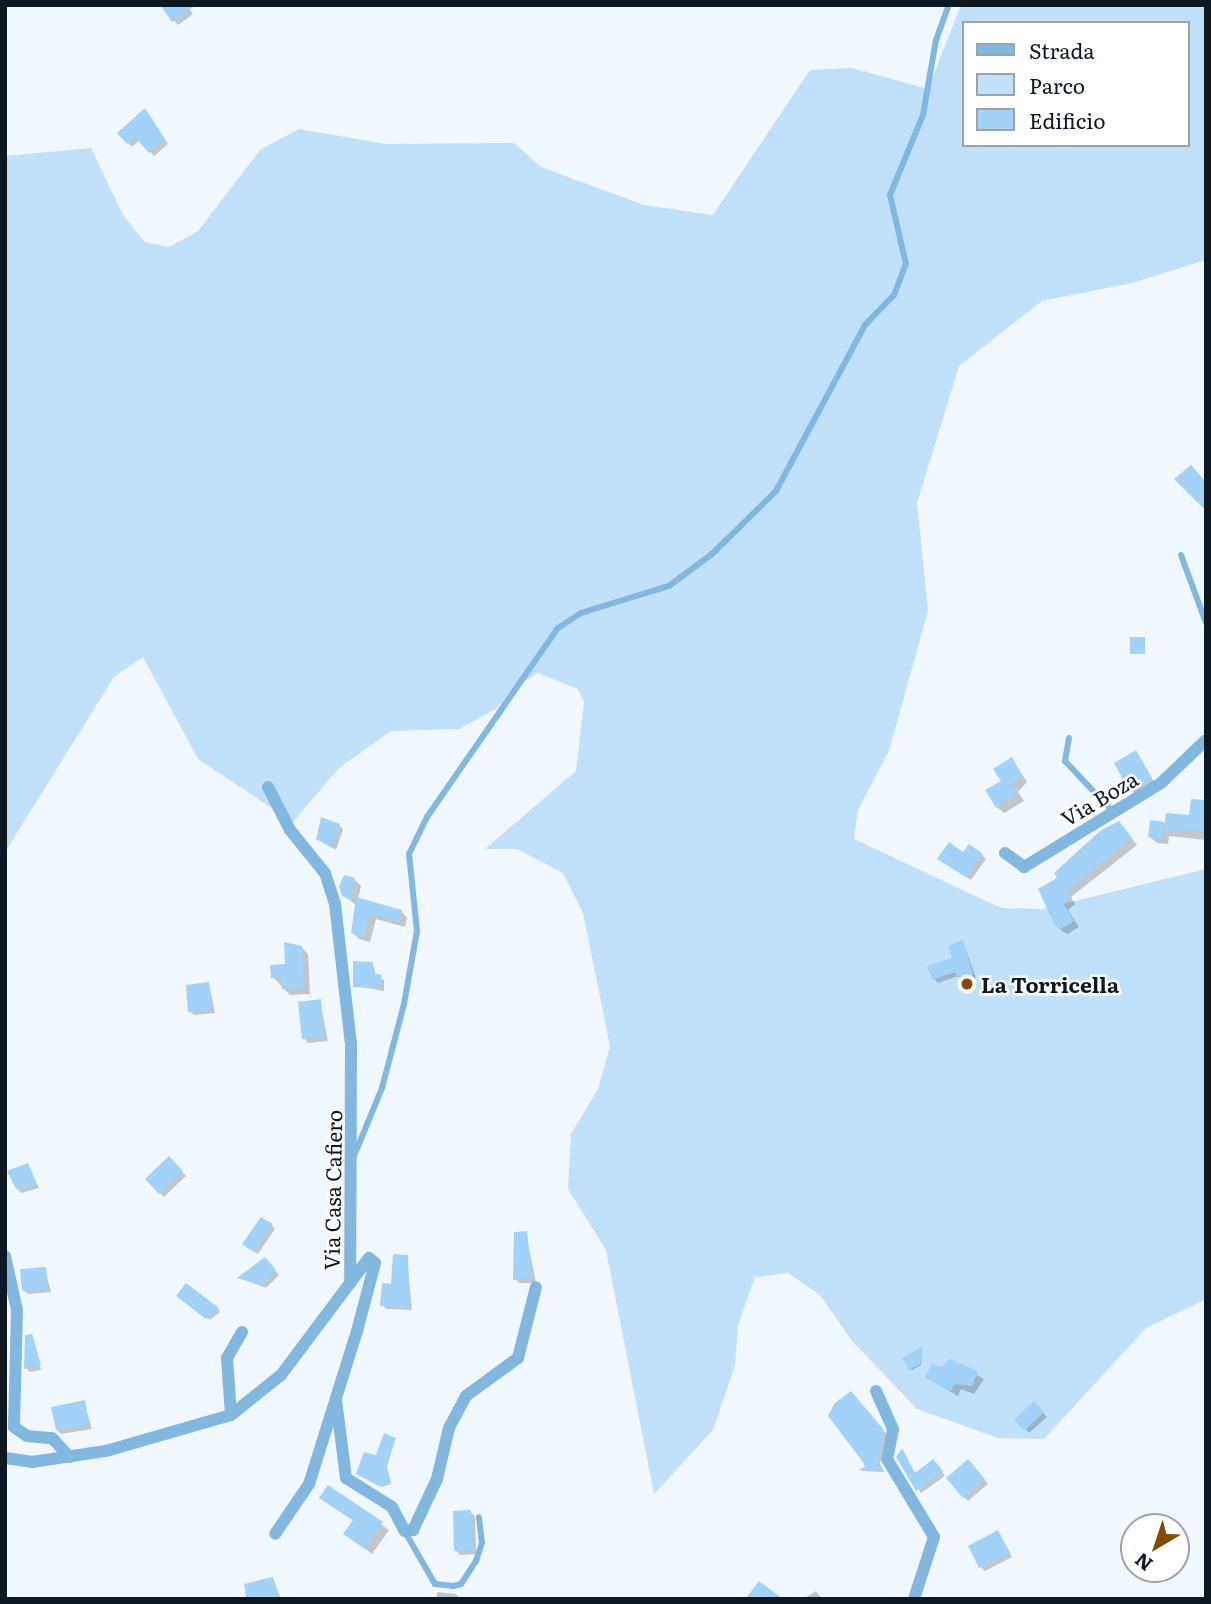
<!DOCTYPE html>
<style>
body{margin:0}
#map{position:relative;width:1211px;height:1604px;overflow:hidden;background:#f1f8fd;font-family:Literata,serif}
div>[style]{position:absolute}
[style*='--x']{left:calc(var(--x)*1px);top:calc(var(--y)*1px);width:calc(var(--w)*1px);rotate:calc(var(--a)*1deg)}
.green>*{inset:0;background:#c1e0f9}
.shadow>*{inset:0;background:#0003}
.building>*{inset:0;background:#a2d2f8}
.lane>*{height:6px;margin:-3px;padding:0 3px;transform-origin:3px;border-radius:3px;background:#82b7e0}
.street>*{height:12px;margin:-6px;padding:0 6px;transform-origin:6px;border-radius:6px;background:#82b7e0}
.dots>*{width:19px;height:19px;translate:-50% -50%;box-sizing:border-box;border:4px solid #fff;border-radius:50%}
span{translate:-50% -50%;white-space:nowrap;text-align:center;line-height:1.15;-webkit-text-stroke:5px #fff;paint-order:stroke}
.street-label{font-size:21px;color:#0d1821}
.poi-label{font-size:21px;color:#0d1821;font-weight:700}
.left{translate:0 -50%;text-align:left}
.frame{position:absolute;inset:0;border:7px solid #0d1821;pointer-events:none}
.legend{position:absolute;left:962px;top:21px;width:228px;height:126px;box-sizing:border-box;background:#fff;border:2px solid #9ea3a6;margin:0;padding:9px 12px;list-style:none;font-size:21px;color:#0d1821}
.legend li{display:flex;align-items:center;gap:14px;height:35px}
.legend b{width:35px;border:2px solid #9ea3a6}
.north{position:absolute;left:1120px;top:1513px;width:70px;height:70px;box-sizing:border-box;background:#fff;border:2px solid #9ea3a6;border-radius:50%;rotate:219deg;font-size:19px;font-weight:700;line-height:28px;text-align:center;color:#0d1821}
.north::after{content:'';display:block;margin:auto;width:24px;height:32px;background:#844a00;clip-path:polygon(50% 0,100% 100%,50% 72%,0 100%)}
</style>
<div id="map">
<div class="green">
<div style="clip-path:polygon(evenodd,961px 5px,1206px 5px,1206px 260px,1132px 283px,1042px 301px,959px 366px,917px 503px,928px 611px,889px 751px,858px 810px,854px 839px,1001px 908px,1042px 909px,1206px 869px,1206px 1299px,1146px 1328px,1044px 1439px,998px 1438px,917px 1409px,852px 1341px,820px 1295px,788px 1273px,755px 1277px,738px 1325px,735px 1365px,713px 1430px,654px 1494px,606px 1250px,568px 1189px,571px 1134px,598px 1089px,610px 1046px,583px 913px,563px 873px,517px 849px,485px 849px,576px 771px,584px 702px,578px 689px,538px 673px,515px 687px,496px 709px,459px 729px,391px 731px,339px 768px,293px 822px,198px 759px,143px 657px,114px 677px,5px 852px,5px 156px,91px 148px,123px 215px,145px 242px,169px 247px,198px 231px,260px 150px,299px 129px,385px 144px,514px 143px,541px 167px,644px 205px,713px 215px,810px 70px,852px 68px,928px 89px,961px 5px,964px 23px,1188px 23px,1188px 145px,964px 145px,964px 23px)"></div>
</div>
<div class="shadow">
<div style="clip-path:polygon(186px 5px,193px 14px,178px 25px,163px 7px)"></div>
<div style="clip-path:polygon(148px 114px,168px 144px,154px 156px,140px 140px,132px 147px,119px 133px)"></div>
<div style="clip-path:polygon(1136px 753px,1155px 783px,1136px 795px,1132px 791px)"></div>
<div style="clip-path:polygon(1012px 760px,1027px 782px,1018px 792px,1024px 801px,1004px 813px,997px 807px)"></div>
<div style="clip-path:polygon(1206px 802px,1206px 840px,1169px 836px,1168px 844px,1157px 843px,1150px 837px,1163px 823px,1191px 817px)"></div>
<div style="clip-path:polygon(339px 825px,343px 829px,336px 850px,318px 839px)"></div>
<div style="clip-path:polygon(1124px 829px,1137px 845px,1071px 897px,1075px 904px,1068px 910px,1079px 927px,1068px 934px,1063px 932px,1056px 925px,1059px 878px)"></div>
<div style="clip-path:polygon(982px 855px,986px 859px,971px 880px,943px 862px)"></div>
<div style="clip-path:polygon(355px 880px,361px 886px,358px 899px,401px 911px,407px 918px,405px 927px,376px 919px,370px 942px,359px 939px,353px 933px,356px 905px,343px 895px)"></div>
<div style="clip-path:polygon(963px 942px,976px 978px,963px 980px,958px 976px,938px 983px,934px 979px,954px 959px)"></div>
<div style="clip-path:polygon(301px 947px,308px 954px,310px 994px,290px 995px,273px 977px)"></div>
<div style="clip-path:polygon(373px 964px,376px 976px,384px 980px,384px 991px,355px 986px)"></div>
<div style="clip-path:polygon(209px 984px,215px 1013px,194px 1015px,190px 1011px)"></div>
<div style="clip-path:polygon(320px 1001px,328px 1041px,308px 1043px,304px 1038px)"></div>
<div style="clip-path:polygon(169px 1158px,186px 1176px,164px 1197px,147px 1179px)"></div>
<div style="clip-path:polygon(27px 1165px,39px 1188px,21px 1193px,17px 1188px)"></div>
<div style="clip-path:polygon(272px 1226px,275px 1229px,258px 1254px,248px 1247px)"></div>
<div style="clip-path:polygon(526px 1233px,536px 1283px,519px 1283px,515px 1279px)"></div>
<div style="clip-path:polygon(407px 1256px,412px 1310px,386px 1309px,382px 1305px)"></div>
<div style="clip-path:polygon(265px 1259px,279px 1275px,266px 1288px,240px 1278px)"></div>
<div style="clip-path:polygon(45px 1269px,51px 1292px,28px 1294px,23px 1290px)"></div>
<div style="clip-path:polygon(186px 1285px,218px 1309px,220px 1312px,210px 1320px,181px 1299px)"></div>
<div style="clip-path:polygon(31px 1336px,41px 1370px,30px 1372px,26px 1368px)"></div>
<div style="clip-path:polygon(922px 1349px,921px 1365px,912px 1370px,910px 1369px)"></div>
<div style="clip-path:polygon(951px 1361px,984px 1379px,974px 1394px,961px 1389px,958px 1396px,927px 1378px)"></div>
<div style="clip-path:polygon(854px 1396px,886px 1434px,880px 1464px,884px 1472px,861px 1471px,867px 1468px)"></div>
<div style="clip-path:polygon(84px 1402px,92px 1429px,61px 1434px,57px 1430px)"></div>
<div style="clip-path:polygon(1034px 1404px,1047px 1417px,1029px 1433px,1017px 1420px)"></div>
<div style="clip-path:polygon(395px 1439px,387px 1467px,391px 1484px,381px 1487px,360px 1475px)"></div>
<div style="clip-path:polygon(901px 1450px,916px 1474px,936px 1464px,945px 1476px,921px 1493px,898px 1457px)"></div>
<div style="clip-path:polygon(972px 1465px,988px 1484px,968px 1501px,964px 1497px)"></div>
<div style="clip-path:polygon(329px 1487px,389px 1530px,372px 1554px,346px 1534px,354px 1521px,328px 1504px)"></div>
<div style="clip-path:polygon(470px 1512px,475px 1516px,476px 1554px,460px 1555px,456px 1551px)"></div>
<div style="clip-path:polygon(998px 1533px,1012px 1557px,985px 1571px,981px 1567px)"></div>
<div style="clip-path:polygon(273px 1579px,281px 1599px,246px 1599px,245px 1586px)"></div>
<div style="clip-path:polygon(816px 1591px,822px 1599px,803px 1599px)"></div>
<div style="clip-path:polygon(437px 1592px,456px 1594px,460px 1599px,436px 1599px)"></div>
</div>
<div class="building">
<div style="clip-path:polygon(160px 5px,196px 5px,172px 22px)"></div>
<div style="clip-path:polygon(145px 108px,165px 139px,149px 153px,135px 137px,127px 144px,117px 133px)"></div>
<div style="clip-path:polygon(1191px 465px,1206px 482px,1206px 511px,1174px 479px)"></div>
<div style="clip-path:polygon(1130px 637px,1145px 637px,1145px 654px,1130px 654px)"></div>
<div style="clip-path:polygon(1136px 750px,1152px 778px,1130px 792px,1114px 763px)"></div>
<div style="clip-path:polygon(1012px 757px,1022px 775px,1012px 784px,1018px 794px,996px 808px,985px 790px,1001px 781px,993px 769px)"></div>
<div style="clip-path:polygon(1191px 799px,1206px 800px,1206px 831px,1164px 832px,1166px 813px,1189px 815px)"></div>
<div style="clip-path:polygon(321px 817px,340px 824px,332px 848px,316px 839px)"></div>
<div style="clip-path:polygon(1150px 820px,1164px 822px,1162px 839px,1148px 837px)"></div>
<div style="clip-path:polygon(1119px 821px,1132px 838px,1066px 891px,1071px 897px,1063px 903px,1074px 921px,1061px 929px,1055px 926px,1038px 889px,1057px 878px,1054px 873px,1100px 831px)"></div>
<div style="clip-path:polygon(949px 842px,963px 852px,969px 844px,983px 854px,966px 877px,937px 859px)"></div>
<div style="clip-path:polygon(344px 875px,355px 878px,350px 900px,342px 896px,339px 886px)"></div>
<div style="clip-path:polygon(356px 897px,402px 910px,399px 922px,370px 914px,364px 937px,351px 933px)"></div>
<div style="clip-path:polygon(963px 940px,973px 975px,957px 977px,955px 972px,932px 980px,927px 966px,952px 958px,948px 946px)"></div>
<div style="clip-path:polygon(284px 942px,302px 946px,304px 988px,282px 989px,281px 977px,271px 978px,270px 965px,285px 964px)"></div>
<div style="clip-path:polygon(353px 961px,373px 962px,373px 974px,381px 974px,382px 988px,353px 987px)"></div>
<div style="clip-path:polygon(209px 982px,212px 1010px,188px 1012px,186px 985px)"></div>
<div style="clip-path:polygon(321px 999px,324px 1037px,302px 1039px,298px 1002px)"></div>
<div style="clip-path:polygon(169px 1156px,183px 1171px,159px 1194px,145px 1179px)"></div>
<div style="clip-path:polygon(28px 1163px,37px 1184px,16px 1189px,7px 1171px)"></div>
<div style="clip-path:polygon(261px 1217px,273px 1224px,254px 1252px,242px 1244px)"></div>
<div style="clip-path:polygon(527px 1231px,532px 1279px,513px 1280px,514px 1232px)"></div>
<div style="clip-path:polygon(393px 1254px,408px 1255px,409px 1307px,380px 1306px,382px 1283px,391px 1284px)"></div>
<div style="clip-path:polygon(265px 1257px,276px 1270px,262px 1285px,237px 1278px)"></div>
<div style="clip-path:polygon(46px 1267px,48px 1289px,22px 1291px,20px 1269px)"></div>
<div style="clip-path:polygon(186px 1283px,219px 1308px,206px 1319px,176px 1296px)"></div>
<div style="clip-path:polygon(32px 1334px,41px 1365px,24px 1369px,25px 1335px)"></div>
<div style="clip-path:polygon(923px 1346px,920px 1364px,909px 1370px,902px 1358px)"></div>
<div style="clip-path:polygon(950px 1359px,978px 1371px,972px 1386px,954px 1384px,951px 1391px,925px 1378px,932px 1363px,941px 1367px)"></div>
<div style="clip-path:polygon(851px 1391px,884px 1430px,878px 1460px,883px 1470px,858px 1470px,865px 1467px,863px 1462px,828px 1416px,835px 1403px)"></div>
<div style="clip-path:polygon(85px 1400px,89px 1425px,56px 1430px,51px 1407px)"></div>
<div style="clip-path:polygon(1034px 1401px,1044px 1412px,1024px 1431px,1014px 1420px)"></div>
<div style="clip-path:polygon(384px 1433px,396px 1438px,386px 1465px,391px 1483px,379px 1486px,356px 1474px,364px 1452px,376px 1455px)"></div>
<div style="clip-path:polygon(902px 1448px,915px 1473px,933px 1459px,943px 1471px,916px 1491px,896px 1457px)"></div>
<div style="clip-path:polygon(968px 1459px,985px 1479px,963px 1498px,946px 1478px)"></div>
<div style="clip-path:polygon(328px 1485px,383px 1522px,365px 1549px,343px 1534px,353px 1520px,319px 1498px)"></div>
<div style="clip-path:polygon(471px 1510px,473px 1551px,454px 1551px,453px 1511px)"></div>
<div style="clip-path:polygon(998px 1530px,1010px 1553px,979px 1568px,968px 1546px)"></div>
<div style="clip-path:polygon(273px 1577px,279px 1599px,247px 1599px,244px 1584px)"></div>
<div style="clip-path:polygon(759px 1581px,783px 1599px,745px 1599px)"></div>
</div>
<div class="lane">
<div style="--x:1181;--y:555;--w:72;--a:69.8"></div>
<div style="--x:1069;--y:738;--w:23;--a:100"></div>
<div style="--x:1065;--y:761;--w:70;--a:46.7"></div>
<div style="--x:354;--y:1156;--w:74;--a:-67.6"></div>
<div style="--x:382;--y:1088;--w:87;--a:-75.3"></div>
<div style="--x:404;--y:1004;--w:74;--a:-79.9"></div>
<div style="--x:417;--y:931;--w:77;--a:-95.9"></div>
<div style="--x:409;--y:854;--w:41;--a:-64.1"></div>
<div style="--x:427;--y:817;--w:230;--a:-55.3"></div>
<div style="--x:558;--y:628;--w:27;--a:-33"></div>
<div style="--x:581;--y:613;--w:92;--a:-17.1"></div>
<div style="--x:669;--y:586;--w:54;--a:-36.7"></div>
<div style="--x:712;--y:554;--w:90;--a:-44.5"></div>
<div style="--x:776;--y:491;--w:188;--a:-61.8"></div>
<div style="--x:865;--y:325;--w:42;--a:-46"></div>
<div style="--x:894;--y:295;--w:33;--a:-69"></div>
<div style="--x:906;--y:264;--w:71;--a:-103.1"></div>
<div style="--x:890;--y:195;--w:87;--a:-67.6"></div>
<div style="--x:923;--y:115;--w:76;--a:-80.2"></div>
<div style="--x:936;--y:40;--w:37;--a:-70"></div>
<div style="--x:405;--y:1532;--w:60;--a:60"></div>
<div style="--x:435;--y:1584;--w:18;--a:6"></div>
<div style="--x:453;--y:1586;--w:8;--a:-14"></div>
<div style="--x:461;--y:1584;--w:27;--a:-57"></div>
<div style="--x:476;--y:1561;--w:19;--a:-72"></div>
<div style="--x:482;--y:1543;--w:26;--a:-97"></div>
</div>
<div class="street">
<div style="--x:268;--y:787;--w:48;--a:62.9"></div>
<div style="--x:290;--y:830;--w:55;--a:50.9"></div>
<div style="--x:325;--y:873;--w:33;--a:72"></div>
<div style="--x:335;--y:904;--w:141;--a:83.5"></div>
<div style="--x:351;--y:1044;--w:239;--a:90.2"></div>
<div style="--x:1005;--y:853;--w:24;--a:36"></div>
<div style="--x:1024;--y:867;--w:161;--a:-31.5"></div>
<div style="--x:1161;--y:783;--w:62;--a:-43.7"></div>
<div style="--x:5;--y:1256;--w:55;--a:77.5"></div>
<div style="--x:17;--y:1310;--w:117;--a:91.5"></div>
<div style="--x:14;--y:1427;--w:16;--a:35"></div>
<div style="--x:27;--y:1436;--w:25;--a:5"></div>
<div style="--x:52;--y:1438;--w:26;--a:47"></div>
<div style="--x:876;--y:1391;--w:42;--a:65.9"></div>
<div style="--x:893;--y:1429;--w:31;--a:101"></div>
<div style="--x:887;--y:1459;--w:91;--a:58.9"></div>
<div style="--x:934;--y:1537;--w:65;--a:107.9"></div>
<div style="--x:336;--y:1400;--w:79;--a:82.7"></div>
<div style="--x:346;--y:1478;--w:54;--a:32.2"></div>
<div style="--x:392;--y:1507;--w:27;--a:62"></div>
<div style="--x:405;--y:1531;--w:8;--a:-7"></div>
<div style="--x:413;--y:1530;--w:56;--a:-64.8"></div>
<div style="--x:437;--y:1479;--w:52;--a:-76.8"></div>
<div style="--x:449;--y:1428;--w:36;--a:-62"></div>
<div style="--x:466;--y:1396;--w:64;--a:-36.2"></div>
<div style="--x:518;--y:1358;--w:73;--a:-75.8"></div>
<div style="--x:231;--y:1415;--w:57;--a:-94"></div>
<div style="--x:227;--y:1358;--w:30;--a:-60"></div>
<div style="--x:5;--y:1458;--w:27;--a:8"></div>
<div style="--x:32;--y:1462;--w:75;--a:-8.5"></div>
<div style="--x:106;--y:1451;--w:130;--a:-16.1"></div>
<div style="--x:231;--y:1415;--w:64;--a:-38.7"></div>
<div style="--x:281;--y:1375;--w:146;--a:-53.1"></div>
<div style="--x:369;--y:1258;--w:8;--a:40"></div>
<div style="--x:375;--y:1263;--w:70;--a:104.8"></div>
<div style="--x:357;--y:1331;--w:160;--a:107.4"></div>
<div style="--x:309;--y:1484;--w:60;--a:124.2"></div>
</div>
<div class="dots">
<div style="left:967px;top:984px;background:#844a00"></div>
</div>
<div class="street-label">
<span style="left:1099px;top:798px;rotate:-31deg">Via Boza</span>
<span style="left:332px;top:1190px;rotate:-89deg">Via Casa Cafiero</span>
</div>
<div class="poi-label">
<span class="left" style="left:981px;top:984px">La Torricella</span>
</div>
<div class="frame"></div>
<ul class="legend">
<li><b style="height:9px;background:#82b7e0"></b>Strada</li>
<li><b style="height:19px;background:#c1e0f9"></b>Parco</li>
<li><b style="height:19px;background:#a2d2f8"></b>Edificio</li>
</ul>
<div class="north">N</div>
</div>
